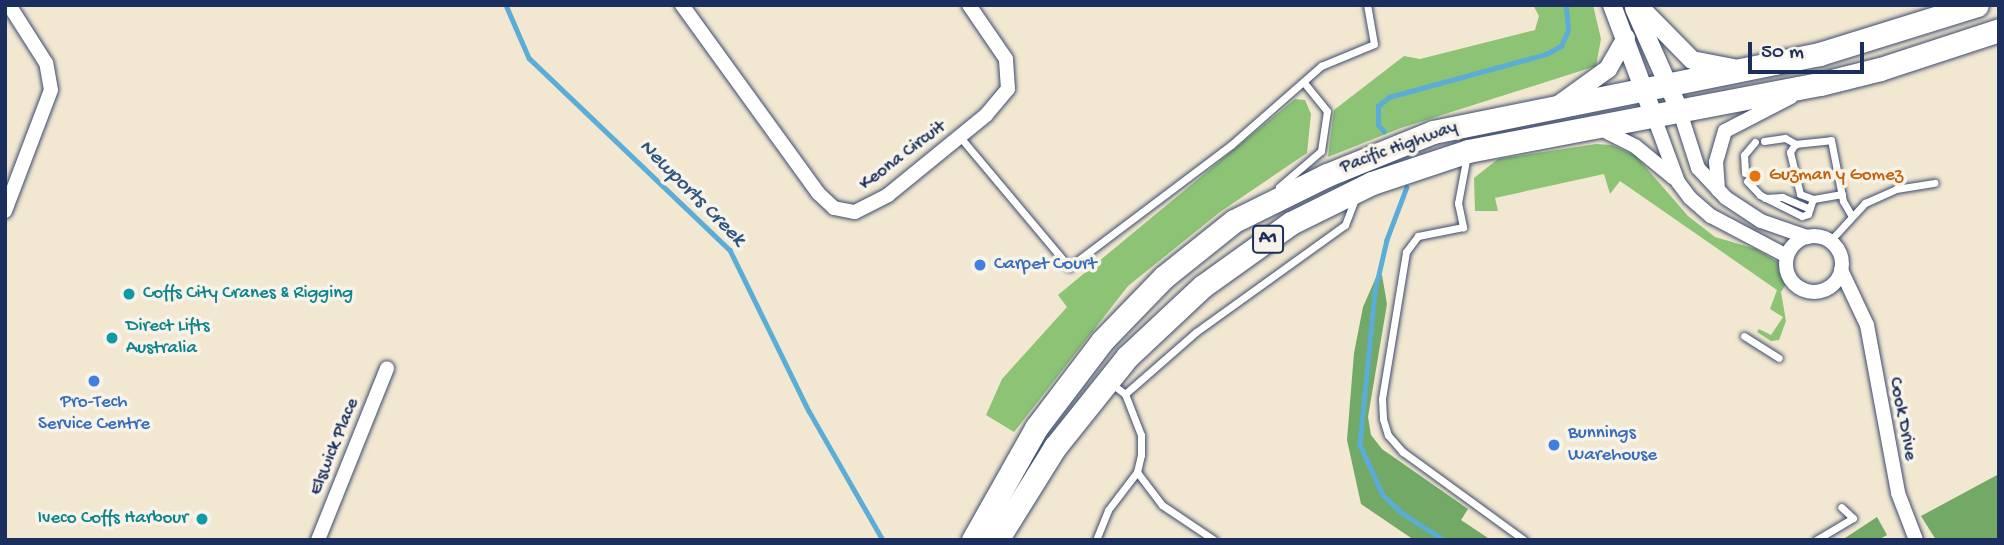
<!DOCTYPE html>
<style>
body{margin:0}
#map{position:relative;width:2004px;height:545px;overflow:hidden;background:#f2e8d1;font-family:"Gochi Hand",sans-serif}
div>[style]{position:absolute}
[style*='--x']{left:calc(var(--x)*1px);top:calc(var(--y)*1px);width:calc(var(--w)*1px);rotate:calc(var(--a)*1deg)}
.green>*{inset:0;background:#8dc375}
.forest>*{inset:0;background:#72a966}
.stream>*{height:4.5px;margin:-2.25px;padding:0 2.25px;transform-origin:2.25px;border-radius:2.25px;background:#5bacd6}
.roads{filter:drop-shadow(0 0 2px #3b4b6f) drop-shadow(0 0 2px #3b4b6f)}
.service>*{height:7px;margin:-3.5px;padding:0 3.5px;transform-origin:3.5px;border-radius:3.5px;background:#fff}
.minor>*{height:14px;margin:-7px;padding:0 7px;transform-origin:7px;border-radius:7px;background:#fff}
.minor>.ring{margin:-7px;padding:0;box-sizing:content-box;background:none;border:14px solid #fff;border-radius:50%}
.tertiary>*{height:18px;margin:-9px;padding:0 9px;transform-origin:9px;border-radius:9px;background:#fff}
.trunk>*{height:23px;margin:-11.5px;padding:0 11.5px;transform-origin:11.5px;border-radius:11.5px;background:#fff}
.dots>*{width:19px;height:19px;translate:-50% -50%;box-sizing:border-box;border:4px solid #f7f3e8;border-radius:50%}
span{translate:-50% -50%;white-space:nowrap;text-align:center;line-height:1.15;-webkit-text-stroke:7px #f7f3e8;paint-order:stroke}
.shield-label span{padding:2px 5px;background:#f7f3e8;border:2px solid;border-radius:5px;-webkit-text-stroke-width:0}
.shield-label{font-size:18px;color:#1b2f5e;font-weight:700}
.street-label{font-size:19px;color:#1b2f5e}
.food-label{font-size:19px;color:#c56008}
.left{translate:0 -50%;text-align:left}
.shop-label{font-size:19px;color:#366cbe}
.culture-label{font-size:19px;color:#0d838f}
.right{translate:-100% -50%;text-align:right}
.water-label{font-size:21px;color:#2e5482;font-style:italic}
.frame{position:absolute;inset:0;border:7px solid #1b2f5e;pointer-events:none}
.scale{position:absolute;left:1748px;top:42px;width:116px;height:32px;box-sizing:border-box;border:4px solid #1b2f5e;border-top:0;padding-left:9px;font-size:21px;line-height:24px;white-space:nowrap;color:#1b2f5e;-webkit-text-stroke:5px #f7f3e8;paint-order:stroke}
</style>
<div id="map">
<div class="green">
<div style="clip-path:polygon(1533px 5px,1593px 5px,1601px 39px,1596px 66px,1401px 128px,1328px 157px,1334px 110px,1404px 56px,1420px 59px,1535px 30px,1539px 16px)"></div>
<div style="clip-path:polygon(1295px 99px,1305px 100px,1311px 114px,1307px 153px,1220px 212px,1128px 286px,1014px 432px,986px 415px,1002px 379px,1067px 307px,1058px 295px)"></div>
<div style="clip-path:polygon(1596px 144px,1612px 145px,1636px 156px,1688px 216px,1715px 237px,1756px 249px,1778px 262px,1786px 284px,1781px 292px,1786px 321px,1779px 340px,1771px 341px,1757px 332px,1759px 329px,1771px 335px,1783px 317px,1770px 309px,1777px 290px,1620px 181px,1610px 194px,1604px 174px,1495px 198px,1498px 211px,1475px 211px,1474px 178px,1498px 159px)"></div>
</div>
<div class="forest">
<div style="clip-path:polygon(1377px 275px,1382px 275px,1387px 304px,1368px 417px,1371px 435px,1382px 449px,1468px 509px,1461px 520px,1491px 540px,1414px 540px,1361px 504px,1347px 440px,1354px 353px,1363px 307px)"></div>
<div style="clip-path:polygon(1999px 474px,1999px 540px,1936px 540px,1921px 516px)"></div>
<div style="clip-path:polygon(1877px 517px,1887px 535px,1878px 540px,1842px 540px)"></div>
</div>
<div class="stream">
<div style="--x:506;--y:5;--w:58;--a:66.5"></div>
<div style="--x:529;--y:58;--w:278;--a:43.7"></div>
<div style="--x:730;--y:250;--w:179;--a:63.9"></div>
<div style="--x:809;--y:411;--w:149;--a:60.2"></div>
<div style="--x:1384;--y:132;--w:9;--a:-131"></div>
<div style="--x:1378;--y:125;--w:19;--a:-90"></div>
<div style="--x:1378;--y:106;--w:14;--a:-39"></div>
<div style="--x:1389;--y:97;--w:163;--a:-15.3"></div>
<div style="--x:1546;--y:54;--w:17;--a:-28"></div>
<div style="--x:1561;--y:46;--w:17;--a:-66"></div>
<div style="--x:1568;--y:30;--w:25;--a:-95"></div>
<div style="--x:1407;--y:187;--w:57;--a:110.7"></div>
<div style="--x:1387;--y:240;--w:53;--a:103"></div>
<div style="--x:1375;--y:292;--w:154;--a:95.6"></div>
<div style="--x:1360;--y:445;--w:55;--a:65.3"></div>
<div style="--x:1383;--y:495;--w:26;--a:43"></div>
<div style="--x:1402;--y:513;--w:50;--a:32.7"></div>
</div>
<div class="roads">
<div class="service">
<div style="--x:960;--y:137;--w:170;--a:50"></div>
<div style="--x:1069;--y:267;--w:203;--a:-37"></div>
<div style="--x:1231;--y:145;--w:120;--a:-41.3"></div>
<div style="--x:1321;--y:66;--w:57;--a:-22.5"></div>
<div style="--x:1374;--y:44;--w:40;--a:-100"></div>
<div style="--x:1764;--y:141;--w:21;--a:-8"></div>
<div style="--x:1785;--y:138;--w:13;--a:29"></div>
<div style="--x:1467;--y:155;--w:49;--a:100.6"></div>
<div style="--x:1458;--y:203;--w:25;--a:78"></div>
<div style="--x:1463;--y:227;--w:46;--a:168.7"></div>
<div style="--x:1418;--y:236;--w:20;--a:127"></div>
<div style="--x:1406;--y:252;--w:149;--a:99.3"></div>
<div style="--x:1382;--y:399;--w:20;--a:87"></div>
<div style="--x:1383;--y:419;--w:17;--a:73"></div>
<div style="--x:1388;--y:435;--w:23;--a:49"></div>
<div style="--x:1403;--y:452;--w:150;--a:36"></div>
<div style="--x:1745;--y:173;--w:18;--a:-93"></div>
<div style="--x:1744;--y:155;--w:17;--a:-50"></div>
<div style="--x:1747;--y:181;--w:19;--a:47"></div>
<div style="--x:1760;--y:195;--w:47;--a:26.6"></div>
<div style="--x:1802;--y:216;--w:6;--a:-18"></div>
<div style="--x:1808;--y:214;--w:16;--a:-72"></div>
<div style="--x:1279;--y:187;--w:55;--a:-40.6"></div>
<div style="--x:1321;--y:151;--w:40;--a:-81.5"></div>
<div style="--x:1327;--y:111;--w:36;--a:-129"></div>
<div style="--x:1842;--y:194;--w:29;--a:170"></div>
<div style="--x:1813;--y:199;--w:14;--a:-159"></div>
<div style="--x:1800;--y:194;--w:43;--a:-103.4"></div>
<div style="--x:1790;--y:152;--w:9;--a:-58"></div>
<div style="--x:1795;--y:144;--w:36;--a:-6"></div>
<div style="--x:1831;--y:140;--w:62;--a:78.9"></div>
<div style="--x:1843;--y:201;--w:16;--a:60"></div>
<div style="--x:1765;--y:198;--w:17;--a:-3"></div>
<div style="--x:1782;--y:197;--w:30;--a:23"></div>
<div style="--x:1830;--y:241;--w:52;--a:-47.4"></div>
<div style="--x:1865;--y:203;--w:34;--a:-24"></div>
<div style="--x:1896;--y:189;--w:39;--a:-9"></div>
<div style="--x:1744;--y:336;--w:41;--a:32.2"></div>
<div style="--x:1125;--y:394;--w:94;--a:-41.1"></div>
<div style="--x:1196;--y:332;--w:183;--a:-35.7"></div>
<div style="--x:1345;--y:225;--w:31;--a:-69"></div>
<div style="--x:1137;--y:472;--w:41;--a:52.9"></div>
<div style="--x:1162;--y:505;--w:63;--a:33.9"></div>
<div style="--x:1096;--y:540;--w:32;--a:-68"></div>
<div style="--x:1108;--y:510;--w:48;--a:-52.7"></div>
<div style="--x:1137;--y:472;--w:17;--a:-77"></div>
<div style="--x:1141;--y:455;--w:20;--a:-90"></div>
<div style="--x:1141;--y:435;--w:44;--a:-111.3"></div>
<div style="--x:1125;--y:394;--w:18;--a:-142"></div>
<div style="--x:1816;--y:540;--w:43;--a:-30.7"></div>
<div style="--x:1853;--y:518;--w:16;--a:-137"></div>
</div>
<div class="minor">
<div style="--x:682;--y:5;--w:232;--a:54.1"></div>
<div style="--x:818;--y:193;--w:22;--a:43"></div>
<div style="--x:834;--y:208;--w:21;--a:11"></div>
<div style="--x:855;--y:212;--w:37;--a:-27"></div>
<div style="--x:888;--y:195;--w:127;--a:-39.2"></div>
<div style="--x:986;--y:115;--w:34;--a:-50"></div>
<div style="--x:1008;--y:89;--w:30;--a:-94"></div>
<div style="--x:1006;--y:59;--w:65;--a:-124.4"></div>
<div style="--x:1680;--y:112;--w:59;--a:72.2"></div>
<div style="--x:1698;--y:168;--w:41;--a:47"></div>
<div style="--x:1726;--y:198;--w:42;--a:33.3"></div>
<div style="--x:1761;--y:221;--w:49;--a:19.2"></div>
<div style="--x:1654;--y:117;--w:69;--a:69.7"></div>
<div style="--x:1678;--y:182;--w:20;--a:53"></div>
<div style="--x:1690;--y:198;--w:28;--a:41"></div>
<div style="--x:1711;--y:216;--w:86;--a:27.8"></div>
<div style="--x:1599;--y:128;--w:40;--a:26.6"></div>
<div style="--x:1635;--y:146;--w:50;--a:39.4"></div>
<div style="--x:1718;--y:190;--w:28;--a:-94"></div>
<div style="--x:1716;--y:162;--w:32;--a:-74"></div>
<div style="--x:1725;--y:131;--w:74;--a:-27.3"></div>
<div style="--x:5;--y:211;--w:129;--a:-69.2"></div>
<div style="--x:51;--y:90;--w:27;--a:-100"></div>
<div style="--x:46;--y:63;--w:69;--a:-122.5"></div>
<div class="ring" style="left:1786px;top:236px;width:42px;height:42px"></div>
<div style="--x:1841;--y:270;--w:61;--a:64.7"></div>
<div style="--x:1867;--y:325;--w:171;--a:79.5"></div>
<div style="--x:1898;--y:493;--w:50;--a:69"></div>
<div style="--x:318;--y:540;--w:185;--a:-68.1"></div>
</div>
<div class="tertiary">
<div style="--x:1612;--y:5;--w:120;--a:69.4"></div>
<div style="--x:1638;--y:5;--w:77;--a:45.5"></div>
<div style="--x:1692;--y:60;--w:42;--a:11"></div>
<div style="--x:1634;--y:8;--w:114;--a:66.1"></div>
<div style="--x:1558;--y:105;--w:62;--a:-35.8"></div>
<div style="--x:1608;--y:69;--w:36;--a:-60"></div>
</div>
<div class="trunk">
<div style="--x:973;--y:540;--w:129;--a:-60.6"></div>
<div style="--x:1036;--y:428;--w:109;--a:-52.8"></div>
<div style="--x:1102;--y:341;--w:89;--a:-45.9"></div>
<div style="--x:1164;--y:277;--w:90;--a:-38.7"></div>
<div style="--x:1234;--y:221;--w:104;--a:-26.3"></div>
<div style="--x:1327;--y:175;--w:114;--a:-22.1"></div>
<div style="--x:1433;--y:132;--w:394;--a:-11.4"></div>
<div style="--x:1819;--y:54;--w:165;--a:-17.2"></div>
<div style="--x:997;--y:540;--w:110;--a:-58.1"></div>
<div style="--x:1055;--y:447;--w:115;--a:-51.3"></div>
<div style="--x:1127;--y:357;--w:104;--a:-43.1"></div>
<div style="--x:1203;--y:286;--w:108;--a:-35.6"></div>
<div style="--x:1291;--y:223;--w:90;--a:-26.3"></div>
<div style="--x:1372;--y:183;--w:101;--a:-18.4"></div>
<div style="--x:1468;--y:151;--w:358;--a:-10.8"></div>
<div style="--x:1820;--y:84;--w:62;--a:-14"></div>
<div style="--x:1880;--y:69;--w:125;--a:-18.1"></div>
</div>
</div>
<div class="dots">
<div style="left:1755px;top:176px;background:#e8710a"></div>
<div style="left:980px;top:265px;background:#3f7fe0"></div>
<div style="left:129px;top:294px;background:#0f9aa8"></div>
<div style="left:112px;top:338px;background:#0f9aa8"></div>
<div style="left:94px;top:381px;background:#3f7fe0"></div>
<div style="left:1554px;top:445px;background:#3f7fe0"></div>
<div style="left:202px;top:519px;background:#0f9aa8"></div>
</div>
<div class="shield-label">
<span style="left:1268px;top:239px">A1</span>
</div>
<div class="street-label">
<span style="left:1399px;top:148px;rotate:-20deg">Pacific Highway</span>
<span style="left:903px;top:156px;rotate:-37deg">Keona Circuit</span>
<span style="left:1902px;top:419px;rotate:79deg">Cook Drive</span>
<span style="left:335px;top:447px;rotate:-68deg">Elswick Place</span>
</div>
<div class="food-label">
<span class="left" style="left:1769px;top:176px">Guzman y Gomez</span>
</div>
<div class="shop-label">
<span class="left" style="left:994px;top:265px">Carpet Court</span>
<span style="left:94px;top:414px">Pro-Tech<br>Service Centre</span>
<span class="left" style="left:1568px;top:445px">Bunnings<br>Warehouse</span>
</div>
<div class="culture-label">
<span class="left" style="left:143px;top:294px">Coffs City Cranes &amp; Rigging</span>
<span class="left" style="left:126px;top:338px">Direct Lifts<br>Australia</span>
<span class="right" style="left:188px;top:519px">Iveco Coffs Harbour</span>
</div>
<div class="water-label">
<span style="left:691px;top:194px;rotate:45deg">Newports Creek</span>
</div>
<div class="frame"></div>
<div class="scale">50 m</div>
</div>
